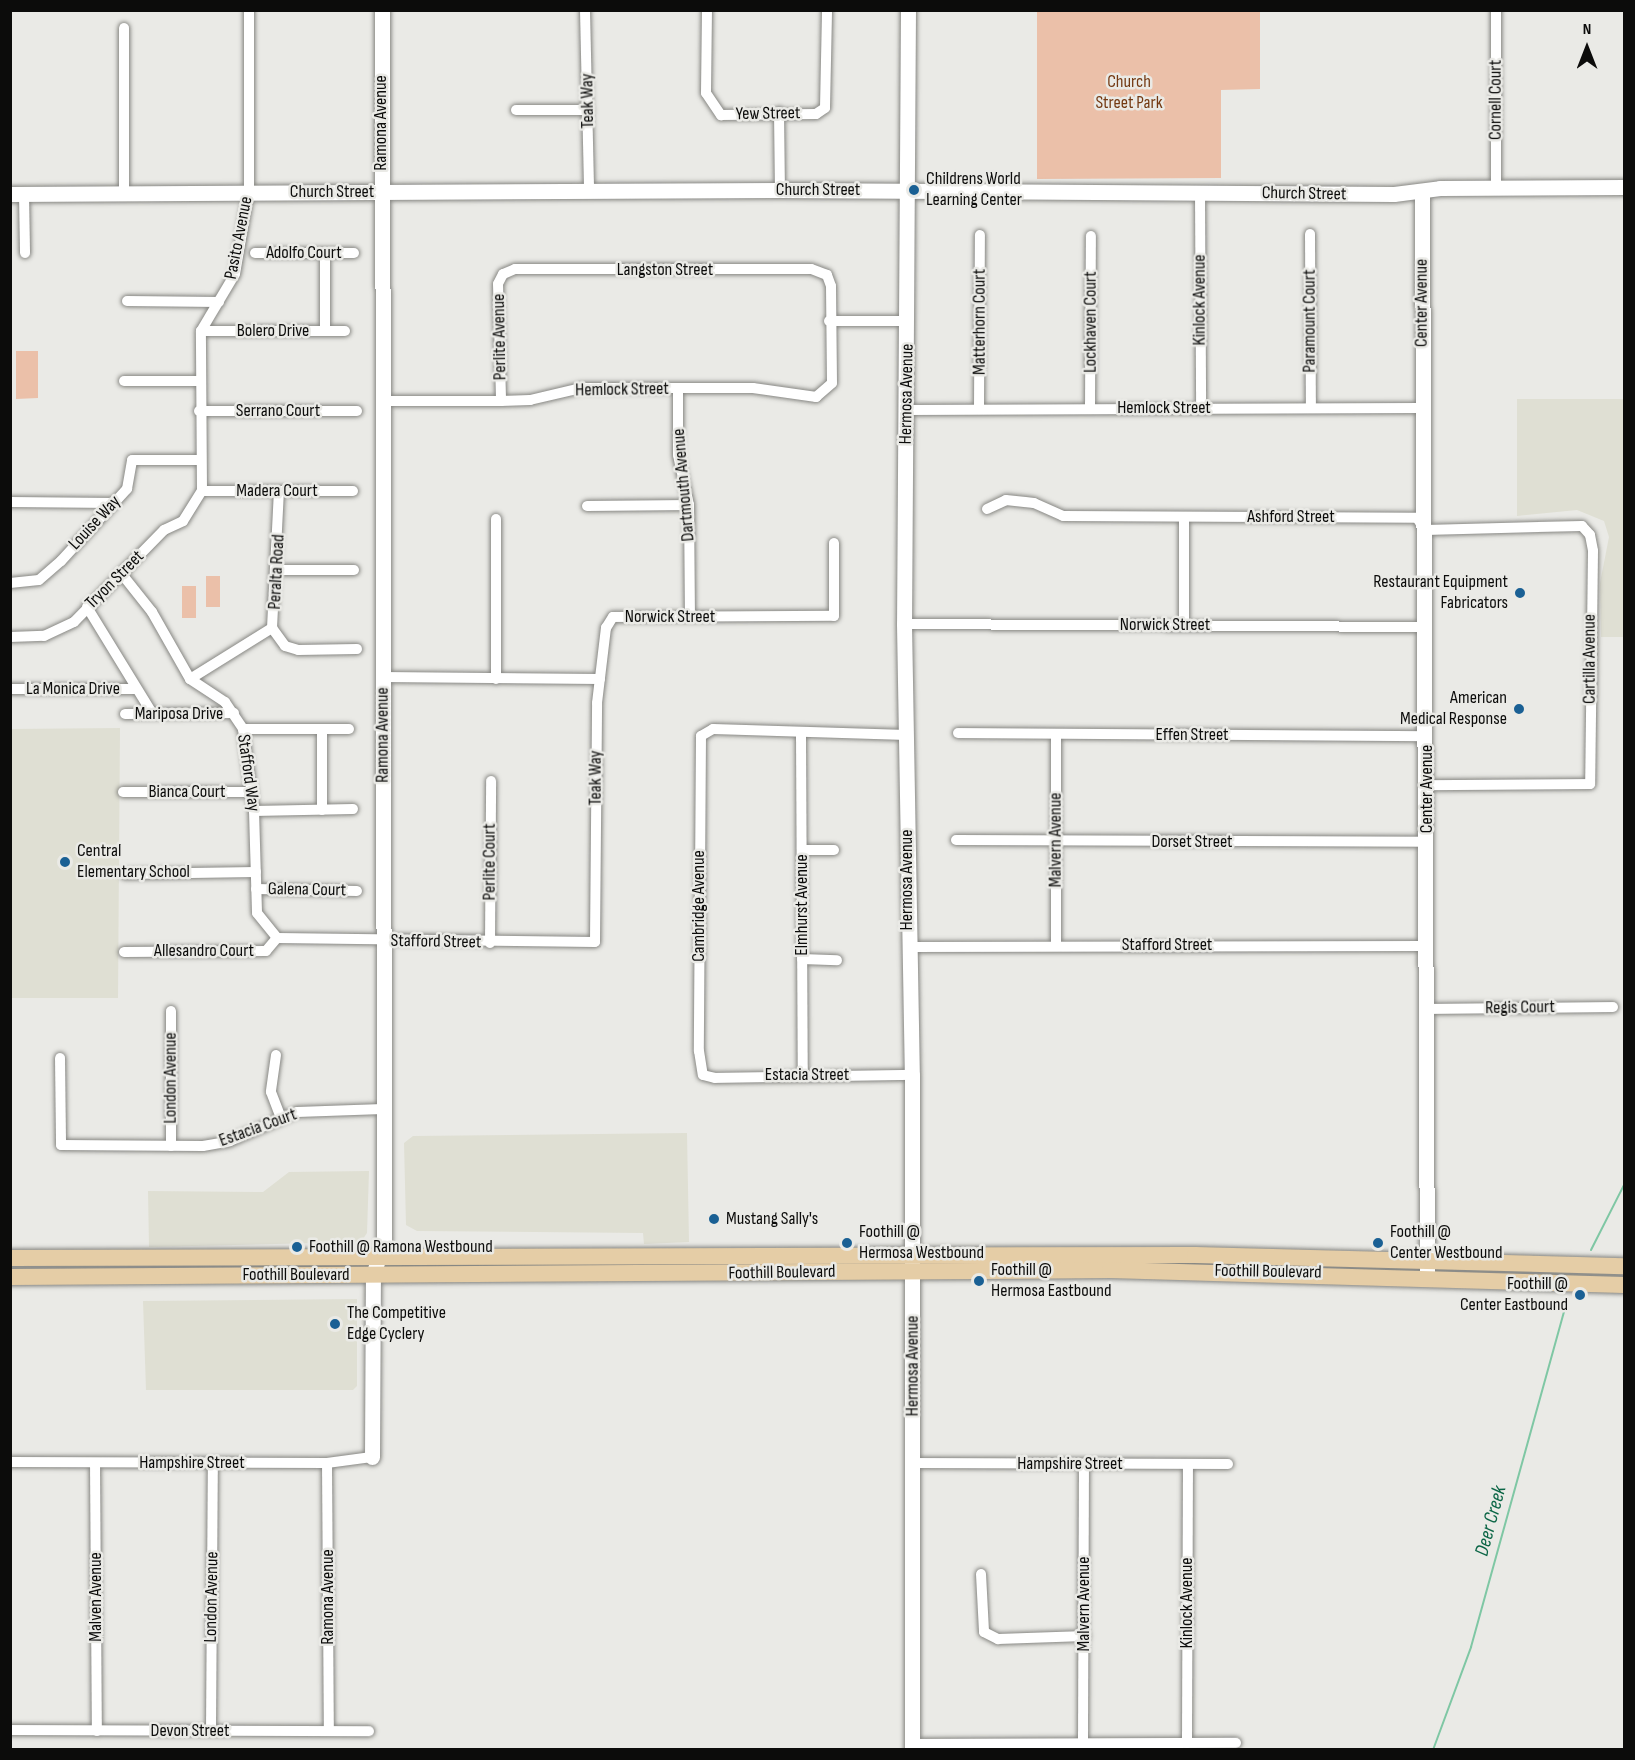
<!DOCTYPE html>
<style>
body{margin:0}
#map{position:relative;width:1635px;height:1760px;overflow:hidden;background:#eaeae6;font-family:"Sofia Sans Condensed",sans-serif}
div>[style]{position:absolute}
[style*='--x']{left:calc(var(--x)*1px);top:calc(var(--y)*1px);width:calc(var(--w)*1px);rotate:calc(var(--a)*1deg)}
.built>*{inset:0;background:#dfdfd3}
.green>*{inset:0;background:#ebc0a9}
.stream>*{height:2px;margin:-1px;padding:0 1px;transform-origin:1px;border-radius:1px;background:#7fc7a4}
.roads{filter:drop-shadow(0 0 2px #878783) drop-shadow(0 0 2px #878783)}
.street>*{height:10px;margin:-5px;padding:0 5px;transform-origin:5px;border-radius:5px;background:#fff}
.secondary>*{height:15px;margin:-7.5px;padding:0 7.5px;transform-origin:7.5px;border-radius:7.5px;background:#fff}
.primary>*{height:16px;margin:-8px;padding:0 8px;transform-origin:8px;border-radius:8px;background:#e5cda6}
.dots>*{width:16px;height:16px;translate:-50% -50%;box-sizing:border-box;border:3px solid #eaeae6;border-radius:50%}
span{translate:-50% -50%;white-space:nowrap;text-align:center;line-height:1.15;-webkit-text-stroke:5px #eaeae6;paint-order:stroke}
.park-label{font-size:18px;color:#743a13}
.street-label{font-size:18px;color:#0c0c0b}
.poi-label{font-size:18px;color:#0c0c0b}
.left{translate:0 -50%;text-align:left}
.right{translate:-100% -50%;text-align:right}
.water-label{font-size:20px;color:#0c6646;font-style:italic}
.frame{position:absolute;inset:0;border:12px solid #0c0c0b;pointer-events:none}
.north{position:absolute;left:1557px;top:18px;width:60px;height:60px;-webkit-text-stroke:4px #eaeae6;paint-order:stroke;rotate:0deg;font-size:16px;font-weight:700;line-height:24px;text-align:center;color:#0c0c0b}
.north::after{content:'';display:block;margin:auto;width:21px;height:27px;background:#0c0c0b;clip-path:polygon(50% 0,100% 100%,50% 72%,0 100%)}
</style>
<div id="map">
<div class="built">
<div style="clip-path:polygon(1517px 399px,1624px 399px,1624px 637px,1601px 637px,1600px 583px,1609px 537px,1604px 521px,1577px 510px,1517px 516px)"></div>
<div style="clip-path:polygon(120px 728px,118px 998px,11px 998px,10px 729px)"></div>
<div style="clip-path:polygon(687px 1133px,689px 1242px,644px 1244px,643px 1233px,417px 1231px,406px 1225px,404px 1143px,413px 1136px)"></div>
<div style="clip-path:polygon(369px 1171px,367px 1233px,361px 1242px,149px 1247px,148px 1191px,263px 1192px,289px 1172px)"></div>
<div style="clip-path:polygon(357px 1299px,357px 1386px,353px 1390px,146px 1390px,143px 1301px)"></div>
</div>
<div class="green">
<div style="clip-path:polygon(1037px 11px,1260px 11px,1260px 89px,1221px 90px,1221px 178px,1037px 179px)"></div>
<div style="clip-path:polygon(16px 351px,38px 351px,38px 398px,16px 399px)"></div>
<div style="clip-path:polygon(206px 576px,220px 576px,220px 607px,206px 607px)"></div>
<div style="clip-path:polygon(182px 586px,196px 586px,196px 618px,182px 618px)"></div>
</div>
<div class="stream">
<div style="--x:1591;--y:1250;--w:73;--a:-63.1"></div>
<div style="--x:1433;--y:1750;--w:110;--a:-69.7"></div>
<div style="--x:1471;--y:1647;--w:362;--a:-74.5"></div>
</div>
<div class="roads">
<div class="street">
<div style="--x:585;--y:10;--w:182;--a:88.7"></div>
<div style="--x:707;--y:10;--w:83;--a:90.7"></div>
<div style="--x:706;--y:93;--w:27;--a:56"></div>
<div style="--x:721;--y:115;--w:95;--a:-0.6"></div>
<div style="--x:816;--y:114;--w:11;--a:-34"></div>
<div style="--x:825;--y:108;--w:98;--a:-88.8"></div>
<div style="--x:1496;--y:10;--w:179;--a:90"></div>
<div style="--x:124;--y:28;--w:164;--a:90"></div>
<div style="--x:516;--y:110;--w:72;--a:0"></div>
<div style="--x:779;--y:112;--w:78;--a:89.3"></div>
<div style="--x:1200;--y:193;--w:215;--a:89.7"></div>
<div style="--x:24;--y:194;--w:59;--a:89"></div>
<div style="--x:1310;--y:234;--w:174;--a:89.7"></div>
<div style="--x:255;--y:253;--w:99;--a:0"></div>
<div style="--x:127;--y:301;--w:92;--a:0.6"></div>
<div style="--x:829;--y:321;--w:79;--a:0"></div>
<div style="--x:201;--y:331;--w:144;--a:0"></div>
<div style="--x:325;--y:331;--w:78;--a:-90"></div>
<div style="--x:124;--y:381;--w:76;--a:0"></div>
<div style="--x:678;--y:389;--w:66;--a:90"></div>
<div style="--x:678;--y:455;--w:51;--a:77.6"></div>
<div style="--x:689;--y:505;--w:111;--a:89.5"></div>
<div style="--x:382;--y:401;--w:119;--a:0"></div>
<div style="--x:501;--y:401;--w:29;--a:-2"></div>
<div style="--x:530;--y:400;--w:52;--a:-13.2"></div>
<div style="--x:581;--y:388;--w:172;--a:0"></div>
<div style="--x:753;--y:388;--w:64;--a:8.1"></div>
<div style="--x:816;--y:397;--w:21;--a:-41"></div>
<div style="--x:832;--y:383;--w:97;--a:-90.6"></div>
<div style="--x:831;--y:286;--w:12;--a:-110"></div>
<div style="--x:827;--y:275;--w:17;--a:-159"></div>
<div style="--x:811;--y:269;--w:296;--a:180"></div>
<div style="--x:515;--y:269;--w:13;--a:157"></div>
<div style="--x:503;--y:274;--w:11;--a:117"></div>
<div style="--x:498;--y:284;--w:117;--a:88.5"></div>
<div style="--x:979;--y:409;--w:174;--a:-89.7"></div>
<div style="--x:1090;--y:409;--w:173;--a:-89.7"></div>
<div style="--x:906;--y:410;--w:516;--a:-0.22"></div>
<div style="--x:199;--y:411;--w:158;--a:0"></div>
<div style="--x:202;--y:491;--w:151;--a:0"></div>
<div style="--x:10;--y:502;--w:104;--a:0.6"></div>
<div style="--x:587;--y:506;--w:102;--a:-0.6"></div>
<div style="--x:987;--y:509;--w:21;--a:-25"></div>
<div style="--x:1006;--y:500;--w:28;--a:6"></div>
<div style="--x:1034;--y:503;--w:32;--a:24"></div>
<div style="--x:1063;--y:516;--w:354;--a:0.3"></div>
<div style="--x:1417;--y:518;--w:14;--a:56"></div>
<div style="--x:1425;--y:530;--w:157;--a:-1.5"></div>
<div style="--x:1582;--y:526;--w:12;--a:48"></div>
<div style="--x:1590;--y:535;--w:16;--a:79"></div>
<div style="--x:1593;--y:551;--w:233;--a:90.7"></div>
<div style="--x:1590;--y:784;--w:163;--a:179.6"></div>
<div style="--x:1184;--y:517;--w:108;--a:90"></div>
<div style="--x:496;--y:519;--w:160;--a:90"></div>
<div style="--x:277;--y:570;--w:77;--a:0"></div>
<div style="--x:121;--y:573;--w:50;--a:51.5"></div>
<div style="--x:152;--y:612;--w:77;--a:60.4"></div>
<div style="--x:190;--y:679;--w:42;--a:33.3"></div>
<div style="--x:225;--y:702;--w:32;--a:56"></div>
<div style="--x:243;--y:729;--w:83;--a:82.4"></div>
<div style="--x:254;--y:811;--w:102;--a:88.3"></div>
<div style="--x:257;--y:913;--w:32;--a:51"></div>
<div style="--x:10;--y:583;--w:29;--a:-6"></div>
<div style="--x:39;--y:580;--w:29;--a:-41"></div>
<div style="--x:61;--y:561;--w:98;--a:-47.5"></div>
<div style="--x:127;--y:489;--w:29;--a:-80"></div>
<div style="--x:132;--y:460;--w:69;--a:0"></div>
<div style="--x:87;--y:607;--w:124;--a:58.5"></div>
<div style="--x:904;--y:624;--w:522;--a:0.33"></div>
<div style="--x:272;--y:628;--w:22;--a:54"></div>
<div style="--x:285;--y:646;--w:14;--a:17"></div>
<div style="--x:298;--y:650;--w:59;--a:-1"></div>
<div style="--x:10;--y:637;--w:34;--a:-2"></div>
<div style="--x:44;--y:636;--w:33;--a:-25"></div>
<div style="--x:74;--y:622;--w:129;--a:-45.6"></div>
<div style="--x:164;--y:530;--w:21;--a:-25"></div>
<div style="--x:183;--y:521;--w:36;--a:-58"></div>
<div style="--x:202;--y:491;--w:160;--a:-90.4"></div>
<div style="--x:201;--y:331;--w:66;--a:-59.2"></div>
<div style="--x:235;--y:274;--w:84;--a:-80.4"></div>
<div style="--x:249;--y:191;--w:181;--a:-90"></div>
<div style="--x:382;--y:677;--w:218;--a:0.5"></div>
<div style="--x:190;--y:679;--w:97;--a:-31.9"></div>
<div style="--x:272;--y:628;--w:137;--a:-87.1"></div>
<div style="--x:10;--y:689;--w:126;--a:0"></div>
<div style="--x:125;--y:714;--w:109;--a:-0.5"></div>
<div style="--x:243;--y:729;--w:106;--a:0"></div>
<div style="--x:322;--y:730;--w:80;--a:90"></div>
<div style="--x:958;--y:733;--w:469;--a:0.4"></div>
<div style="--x:801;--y:735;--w:340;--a:89.7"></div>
<div style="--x:907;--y:735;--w:194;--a:-178.2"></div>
<div style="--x:713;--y:729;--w:14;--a:150"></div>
<div style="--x:701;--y:736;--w:315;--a:90.4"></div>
<div style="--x:699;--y:1051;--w:24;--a:81"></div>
<div style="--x:703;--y:1075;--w:12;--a:14"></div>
<div style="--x:715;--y:1078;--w:197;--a:-0.9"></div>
<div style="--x:123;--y:792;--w:129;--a:0"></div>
<div style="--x:254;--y:811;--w:99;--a:-1.2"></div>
<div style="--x:956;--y:840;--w:471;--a:0.2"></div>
<div style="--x:802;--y:850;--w:32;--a:0"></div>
<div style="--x:125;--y:874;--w:131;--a:-0.9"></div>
<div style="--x:256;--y:889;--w:101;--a:1.1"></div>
<div style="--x:277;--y:938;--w:318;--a:0.7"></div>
<div style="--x:595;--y:942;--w:239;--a:-89.5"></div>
<div style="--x:597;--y:703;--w:76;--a:-83.2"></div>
<div style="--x:606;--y:628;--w:13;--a:-58"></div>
<div style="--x:613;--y:617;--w:221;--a:-0.3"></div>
<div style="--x:834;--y:616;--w:73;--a:-90"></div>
<div style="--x:490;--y:943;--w:162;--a:-89.6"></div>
<div style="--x:1056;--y:945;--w:211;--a:-90"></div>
<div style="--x:908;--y:947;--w:519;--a:-0.11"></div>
<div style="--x:124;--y:952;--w:142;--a:-0.4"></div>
<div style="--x:266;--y:951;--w:17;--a:-50"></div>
<div style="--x:802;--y:959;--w:35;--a:2"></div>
<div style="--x:1428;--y:1009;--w:185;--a:-0.6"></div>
<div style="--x:276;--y:1055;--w:37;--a:98"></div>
<div style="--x:271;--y:1092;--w:28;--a:69"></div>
<div style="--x:60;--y:1058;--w:87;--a:89.3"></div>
<div style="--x:61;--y:1145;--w:142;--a:0.4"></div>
<div style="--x:203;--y:1146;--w:27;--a:-10"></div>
<div style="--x:230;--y:1141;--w:73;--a:-23.4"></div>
<div style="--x:297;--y:1112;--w:86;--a:-2"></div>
<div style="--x:171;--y:1146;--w:135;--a:-90"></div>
<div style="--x:10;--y:1462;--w:317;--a:0.2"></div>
<div style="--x:327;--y:1463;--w:45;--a:-7.6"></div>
<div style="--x:95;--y:1463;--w:268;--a:89.6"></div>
<div style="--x:327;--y:1463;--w:267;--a:89.6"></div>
<div style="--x:913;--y:1463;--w:315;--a:0.2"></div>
<div style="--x:981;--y:1574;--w:58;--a:87"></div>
<div style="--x:984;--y:1632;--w:16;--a:27"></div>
<div style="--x:998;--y:1639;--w:87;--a:-2"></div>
<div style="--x:10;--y:1730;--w:359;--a:0.2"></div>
<div style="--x:211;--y:1730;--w:267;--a:-89.6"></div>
<div style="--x:1083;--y:1743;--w:279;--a:-89.8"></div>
<div style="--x:1187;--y:1743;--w:279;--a:-89.8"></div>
<div style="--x:912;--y:1744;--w:324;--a:-0.2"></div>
</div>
<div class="secondary">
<div style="--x:908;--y:10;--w:614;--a:90.37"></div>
<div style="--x:904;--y:624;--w:451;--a:89"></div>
<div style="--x:912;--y:1075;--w:675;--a:90"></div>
<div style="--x:10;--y:194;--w:770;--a:-0.3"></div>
<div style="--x:780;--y:190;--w:614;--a:0.37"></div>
<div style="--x:1394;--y:194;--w:46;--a:-7.4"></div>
<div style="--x:1440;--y:188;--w:184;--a:-0.3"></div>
<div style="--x:1422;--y:194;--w:1082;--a:89.74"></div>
<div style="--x:372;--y:1457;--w:182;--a:-89.7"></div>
<div style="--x:373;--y:1275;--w:36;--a:-72"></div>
<div style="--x:384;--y:1241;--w:1231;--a:-90.09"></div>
</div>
<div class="primary">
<div style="--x:10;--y:1258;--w:1185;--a:-0.15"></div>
<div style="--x:1195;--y:1255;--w:429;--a:1.5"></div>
<div style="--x:10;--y:1277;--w:1100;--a:-0.36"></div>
<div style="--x:1110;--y:1270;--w:514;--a:1.67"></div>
</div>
</div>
<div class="dots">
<div style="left:914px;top:190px;background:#1a6094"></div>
<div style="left:1520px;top:593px;background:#1a6094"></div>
<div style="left:1519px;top:709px;background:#1a6094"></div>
<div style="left:65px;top:862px;background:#1a6094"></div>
<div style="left:714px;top:1219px;background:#1a6094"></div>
<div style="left:847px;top:1243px;background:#1a6094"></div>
<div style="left:1378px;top:1243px;background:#1a6094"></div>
<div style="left:297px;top:1247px;background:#1a6094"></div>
<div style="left:979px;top:1281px;background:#1a6094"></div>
<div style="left:1580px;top:1295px;background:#1a6094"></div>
<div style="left:335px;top:1324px;background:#1a6094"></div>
</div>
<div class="park-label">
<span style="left:1129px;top:93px">Church<br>Street Park</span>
</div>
<div class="street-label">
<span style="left:1496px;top:100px;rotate:-90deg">Cornell Court</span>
<span style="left:588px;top:101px;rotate:-91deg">Teak Way</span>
<span style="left:768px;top:114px;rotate:-1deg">Yew Street</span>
<span style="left:381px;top:123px;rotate:-90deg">Ramona Avenue</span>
<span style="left:818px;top:190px">Church Street</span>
<span style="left:332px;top:192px">Church Street</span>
<span style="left:1304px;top:194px;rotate:1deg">Church Street</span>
<span style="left:239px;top:238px;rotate:-79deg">Pasito Avenue</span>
<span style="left:304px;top:253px">Adolfo Court</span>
<span style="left:665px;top:270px">Langston Street</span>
<span style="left:1200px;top:300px;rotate:-90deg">Kinlock Avenue</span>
<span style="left:1422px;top:303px;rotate:-90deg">Center Avenue</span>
<span style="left:1310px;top:321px;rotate:-90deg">Paramount Court</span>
<span style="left:980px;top:322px;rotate:-90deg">Matterhorn Court</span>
<span style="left:1091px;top:322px;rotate:-90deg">Lockhaven Court</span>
<span style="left:273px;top:331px">Bolero Drive</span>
<span style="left:500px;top:337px;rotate:-91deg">Perlite Avenue</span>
<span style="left:622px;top:390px;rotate:-1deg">Hemlock Street</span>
<span style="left:907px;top:394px;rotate:-89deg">Hermosa Avenue</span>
<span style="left:1164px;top:408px">Hemlock Street</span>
<span style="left:278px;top:411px">Serrano Court</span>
<span style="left:684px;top:485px;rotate:-95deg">Dartmouth Avenue</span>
<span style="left:277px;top:491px">Madera Court</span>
<span style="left:1291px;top:517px">Ashford Street</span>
<span style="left:95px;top:523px;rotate:-47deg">Louise Way</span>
<span style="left:277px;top:572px;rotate:-87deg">Peralta Road</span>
<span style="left:115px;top:580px;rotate:-45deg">Tryon Street</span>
<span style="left:670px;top:617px">Norwick Street</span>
<span style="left:1165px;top:625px">Norwick Street</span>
<span style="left:1590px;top:659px;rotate:-90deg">Cartilla Avenue</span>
<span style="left:73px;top:689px">La Monica Drive</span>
<span style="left:179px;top:714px">Mariposa Drive</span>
<span style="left:383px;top:735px;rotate:-90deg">Ramona Avenue</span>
<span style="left:1192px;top:735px">Effen Street</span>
<span style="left:248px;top:773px;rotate:82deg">Stafford Way</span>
<span style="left:596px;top:778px;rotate:-90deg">Teak Way</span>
<span style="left:1427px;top:789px;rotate:-90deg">Center Avenue</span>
<span style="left:187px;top:792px">Bianca Court</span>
<span style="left:1056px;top:840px;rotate:-90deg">Malvern Avenue</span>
<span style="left:1192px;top:842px">Dorset Street</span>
<span style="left:490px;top:862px;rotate:-90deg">Perlite Court</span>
<span style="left:907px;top:880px;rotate:-90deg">Hermosa Avenue</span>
<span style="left:307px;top:890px;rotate:1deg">Galena Court</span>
<span style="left:802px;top:905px;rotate:-90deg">Elmhurst Avenue</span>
<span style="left:699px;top:906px;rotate:-90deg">Cambridge Avenue</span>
<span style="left:436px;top:942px;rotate:1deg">Stafford Street</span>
<span style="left:1167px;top:945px">Stafford Street</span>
<span style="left:204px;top:951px">Allesandro Court</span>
<span style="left:1520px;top:1008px;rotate:-1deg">Regis Court</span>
<span style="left:807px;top:1075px">Estacia Street</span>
<span style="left:171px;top:1078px;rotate:-90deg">London Avenue</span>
<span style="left:258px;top:1128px;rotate:-20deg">Estacia Court</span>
<span style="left:1268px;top:1272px;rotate:1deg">Foothill Boulevard</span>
<span style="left:782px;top:1273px;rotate:-1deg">Foothill Boulevard</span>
<span style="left:296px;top:1275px">Foothill Boulevard</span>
<span style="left:913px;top:1366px;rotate:-90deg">Hermosa Avenue</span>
<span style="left:192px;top:1463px">Hampshire Street</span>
<span style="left:1070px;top:1464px">Hampshire Street</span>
<span style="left:96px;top:1597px;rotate:-90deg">Malven Avenue</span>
<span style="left:212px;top:1597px;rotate:-89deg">London Avenue</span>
<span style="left:328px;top:1597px;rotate:-90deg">Ramona Avenue</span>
<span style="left:1187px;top:1603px;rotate:-90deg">Kinlock Avenue</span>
<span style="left:1084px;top:1604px;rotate:-90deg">Malvern Avenue</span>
<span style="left:190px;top:1731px">Devon Street</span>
</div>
<div class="poi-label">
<span class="left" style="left:926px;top:190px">Childrens World<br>Learning Center</span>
<span class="right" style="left:1508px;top:593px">Restaurant Equipment<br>Fabricators</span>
<span class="right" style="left:1507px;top:709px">American<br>Medical Response</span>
<span class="left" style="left:77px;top:862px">Central<br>Elementary School</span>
<span class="left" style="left:726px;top:1219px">Mustang Sally's</span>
<span class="left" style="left:859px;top:1243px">Foothill @<br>Hermosa Westbound</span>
<span class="left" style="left:1390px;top:1243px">Foothill @<br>Center Westbound</span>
<span class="left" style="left:309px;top:1247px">Foothill @ Ramona Westbound</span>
<span class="left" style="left:991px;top:1281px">Foothill @<br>Hermosa Eastbound</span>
<span class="right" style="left:1568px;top:1295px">Foothill @<br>Center Eastbound</span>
<span class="left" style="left:347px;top:1324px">The Competitive<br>Edge Cyclery</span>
</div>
<div class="water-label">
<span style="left:1491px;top:1521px;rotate:-75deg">Deer Creek</span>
</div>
<div class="frame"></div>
<div class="north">N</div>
</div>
